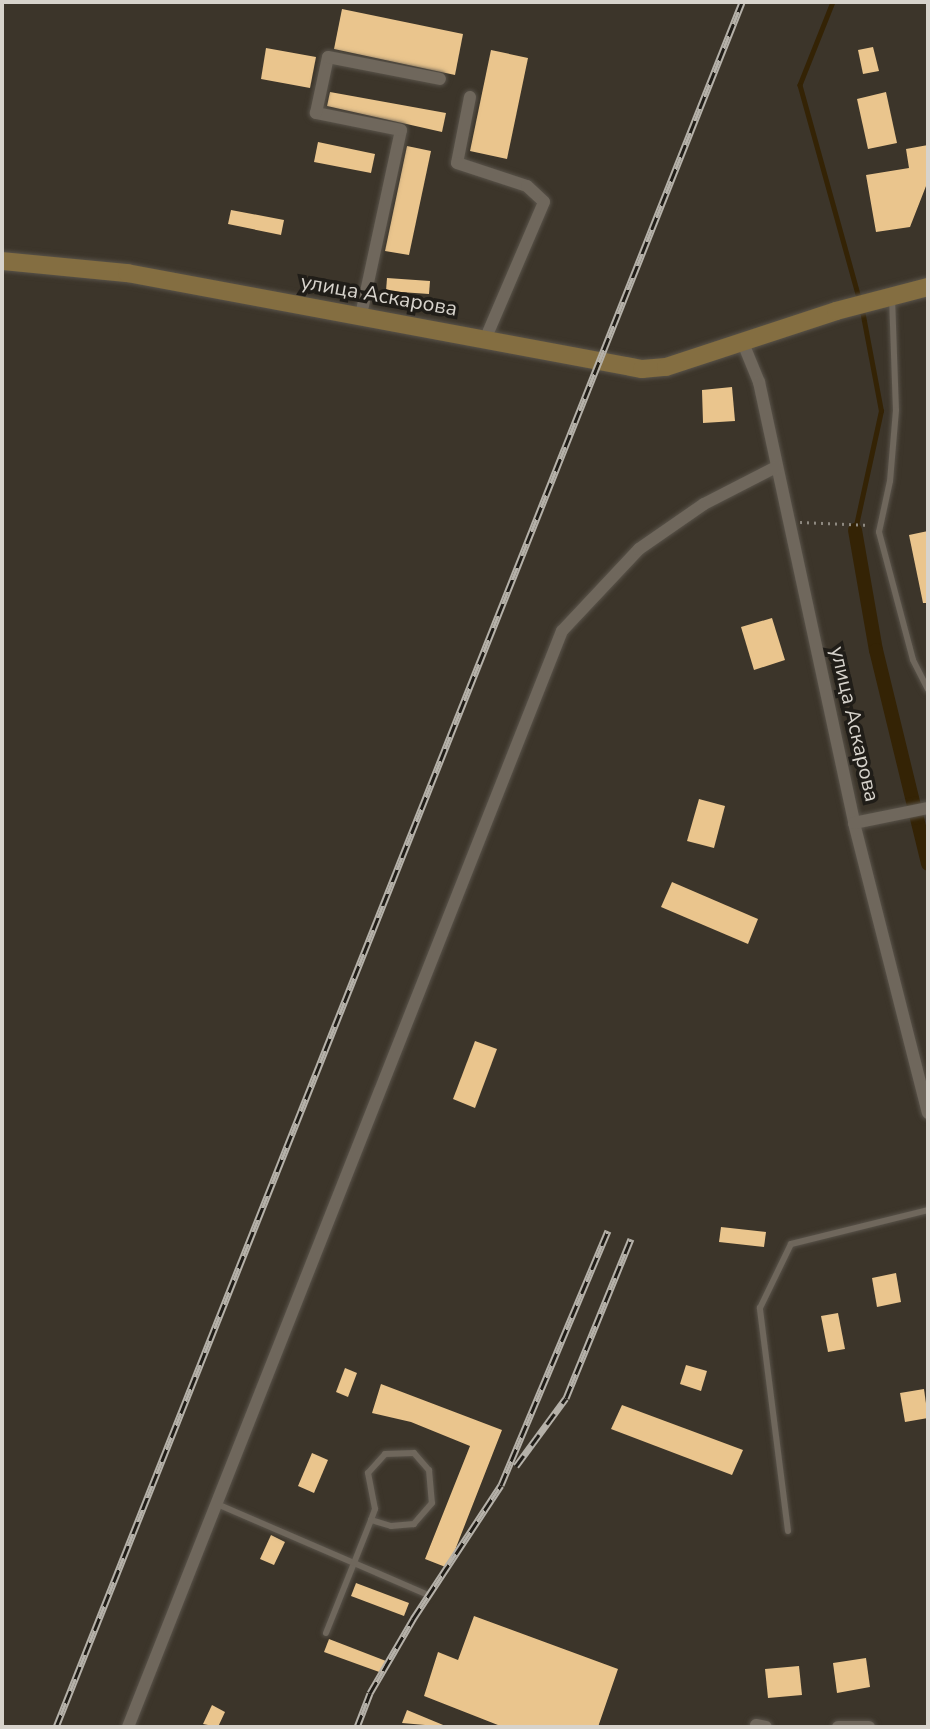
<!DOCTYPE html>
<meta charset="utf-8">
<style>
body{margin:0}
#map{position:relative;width:930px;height:1729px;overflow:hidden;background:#3c352a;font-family:"Nunito Sans",sans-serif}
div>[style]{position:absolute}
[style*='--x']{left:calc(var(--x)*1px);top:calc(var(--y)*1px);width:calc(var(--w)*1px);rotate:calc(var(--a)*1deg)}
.stream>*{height:4.5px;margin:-2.25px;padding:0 2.25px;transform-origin:2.25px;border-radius:2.25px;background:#342305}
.canal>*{height:14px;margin:-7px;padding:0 7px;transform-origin:7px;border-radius:7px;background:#342305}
.building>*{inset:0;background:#eac58d}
.path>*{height:2.5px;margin-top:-1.25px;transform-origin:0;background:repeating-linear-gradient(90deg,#8e8980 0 2px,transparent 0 7px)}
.roads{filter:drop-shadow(0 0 2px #59534a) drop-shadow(0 0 2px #59534a)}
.service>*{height:6px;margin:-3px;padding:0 3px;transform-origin:3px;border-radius:3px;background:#6f675c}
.minor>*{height:12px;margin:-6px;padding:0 6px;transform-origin:6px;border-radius:6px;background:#6f675c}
.secondary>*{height:18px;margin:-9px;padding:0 9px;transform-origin:9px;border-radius:9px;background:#846e41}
.rail>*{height:7px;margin-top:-3.5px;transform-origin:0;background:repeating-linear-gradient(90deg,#201d18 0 13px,#b5b1a9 0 26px);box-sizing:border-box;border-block:2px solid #b5b1a9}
span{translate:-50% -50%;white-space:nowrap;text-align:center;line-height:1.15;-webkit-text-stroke:7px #201d18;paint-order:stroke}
.street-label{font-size:21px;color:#d7d3cc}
.frame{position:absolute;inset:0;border:4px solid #d7d3cc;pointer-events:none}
</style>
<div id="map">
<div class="stream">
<div style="--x:833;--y:2;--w:89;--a:111.7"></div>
<div style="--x:800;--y:85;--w:224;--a:74.5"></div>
<div style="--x:855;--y:530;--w:122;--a:-77.7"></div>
<div style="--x:881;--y:411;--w:103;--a:-100.7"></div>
</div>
<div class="canal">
<div style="--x:855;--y:530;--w:122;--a:80.1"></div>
<div style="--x:876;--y:650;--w:220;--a:76.3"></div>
</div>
<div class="building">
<div style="clip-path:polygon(342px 9px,463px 34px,455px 75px,334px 49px)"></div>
<div style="clip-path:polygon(873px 47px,879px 71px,863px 74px,858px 50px)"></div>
<div style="clip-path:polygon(266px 48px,316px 57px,310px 88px,261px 79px)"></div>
<div style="clip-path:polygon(491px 50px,528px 58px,507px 159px,470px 151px)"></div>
<div style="clip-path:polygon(330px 92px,446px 113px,442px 132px,327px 106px)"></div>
<div style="clip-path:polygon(886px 92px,897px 143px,868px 149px,857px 99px)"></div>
<div style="clip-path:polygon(318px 142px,375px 154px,371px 173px,314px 162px)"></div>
<div style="clip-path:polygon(928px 145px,928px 181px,910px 227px,876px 232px,866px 175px,909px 168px,906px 149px)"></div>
<div style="clip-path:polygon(407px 146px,431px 151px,409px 255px,385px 251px)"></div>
<div style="clip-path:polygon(231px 210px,284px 220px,281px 235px,228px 224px)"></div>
<div style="clip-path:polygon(387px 278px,430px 281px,429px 294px,386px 291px)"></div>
<div style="clip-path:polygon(732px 387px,735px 421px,703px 423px,702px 390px)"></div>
<div style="clip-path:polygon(928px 531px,928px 603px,923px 603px,909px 535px)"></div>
<div style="clip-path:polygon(772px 618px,785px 660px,754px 670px,741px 627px)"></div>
<div style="clip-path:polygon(699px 799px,725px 806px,714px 848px,687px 841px)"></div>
<div style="clip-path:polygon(672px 882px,758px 919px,748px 944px,661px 907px)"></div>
<div style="clip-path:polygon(475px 1041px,497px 1049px,475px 1108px,453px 1099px)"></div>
<div style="clip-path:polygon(721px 1227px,766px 1232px,764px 1247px,719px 1242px)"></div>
<div style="clip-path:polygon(896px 1273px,901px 1302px,877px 1307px,872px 1278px)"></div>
<div style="clip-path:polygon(838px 1313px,845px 1349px,828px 1352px,821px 1316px)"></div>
<div style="clip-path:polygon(686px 1365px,707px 1371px,701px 1391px,680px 1384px)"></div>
<div style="clip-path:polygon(345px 1368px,357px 1373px,348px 1397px,336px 1392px)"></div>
<div style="clip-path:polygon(381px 1384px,502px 1430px,448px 1568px,425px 1559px,470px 1446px,411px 1422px,372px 1413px)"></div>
<div style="clip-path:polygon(924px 1389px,928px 1418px,905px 1422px,900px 1393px)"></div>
<div style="clip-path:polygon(622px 1405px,743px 1450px,732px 1475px,611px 1429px)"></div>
<div style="clip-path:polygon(312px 1453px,328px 1460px,314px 1493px,298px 1486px)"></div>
<div style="clip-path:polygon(271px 1535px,285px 1542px,274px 1565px,260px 1559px)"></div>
<div style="clip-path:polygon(356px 1583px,409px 1603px,404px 1616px,351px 1596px)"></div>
<div style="clip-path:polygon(474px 1616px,618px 1669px,598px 1727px,503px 1727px,424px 1696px,438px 1652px,458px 1660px)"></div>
<div style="clip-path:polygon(329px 1639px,386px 1661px,382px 1673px,324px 1652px)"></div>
<div style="clip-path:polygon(866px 1658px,870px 1687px,837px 1693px,833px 1663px)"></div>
<div style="clip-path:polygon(799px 1666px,802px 1695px,768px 1698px,765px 1669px)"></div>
<div style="clip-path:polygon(212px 1705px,225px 1712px,218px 1727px,203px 1724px)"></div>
<div style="clip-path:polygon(407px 1710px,448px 1727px,402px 1723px)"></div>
</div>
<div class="path">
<div style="--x:800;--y:522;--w:70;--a:2.5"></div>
</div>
<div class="roads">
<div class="service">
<div style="--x:892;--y:297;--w:113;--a:88"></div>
<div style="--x:896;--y:410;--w:71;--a:94.8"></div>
<div style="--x:890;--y:481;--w:52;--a:102.2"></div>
<div style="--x:879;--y:532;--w:132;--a:75.1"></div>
<div style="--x:913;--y:660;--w:33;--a:63"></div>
<div style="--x:217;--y:1504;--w:228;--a:23.3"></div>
<div style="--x:788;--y:1531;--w:225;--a:-97.2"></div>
<div style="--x:760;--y:1308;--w:71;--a:-64.2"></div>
<div style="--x:791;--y:1244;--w:141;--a:-13.9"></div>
<div style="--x:326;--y:1633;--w:75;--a:-68.2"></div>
<div style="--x:354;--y:1563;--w:46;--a:-68.4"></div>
<div style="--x:371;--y:1520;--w:12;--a:-70"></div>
<div style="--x:375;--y:1509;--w:37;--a:-101"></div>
<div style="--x:368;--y:1473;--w:25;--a:-48"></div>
<div style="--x:385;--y:1454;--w:29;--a:-2"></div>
<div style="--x:414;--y:1453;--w:23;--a:49"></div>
<div style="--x:429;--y:1470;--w:33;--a:85"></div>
<div style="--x:432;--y:1503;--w:28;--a:131"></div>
<div style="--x:414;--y:1524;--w:23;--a:175"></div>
<div style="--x:391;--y:1526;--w:21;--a:-163"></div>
</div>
<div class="minor">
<div style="--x:470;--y:97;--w:67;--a:101.1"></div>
<div style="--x:457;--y:163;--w:74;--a:18.2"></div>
<div style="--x:527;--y:186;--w:23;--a:43"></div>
<div style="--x:544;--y:202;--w:147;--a:113.2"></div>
<div style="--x:361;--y:315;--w:189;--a:-77.8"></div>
<div style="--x:401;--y:130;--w:87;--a:-168.7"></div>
<div style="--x:316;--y:113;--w:57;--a:-77.9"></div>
<div style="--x:328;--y:57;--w:114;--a:11.1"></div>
<div style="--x:743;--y:343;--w:42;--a:67.7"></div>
<div style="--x:759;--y:382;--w:451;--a:77.8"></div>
<div style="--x:854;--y:823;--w:299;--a:75.7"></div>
<div style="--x:854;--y:823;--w:76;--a:-11.5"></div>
<div style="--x:756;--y:1725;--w:10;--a:11"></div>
<div style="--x:128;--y:1727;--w:1179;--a:-68.4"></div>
<div style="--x:562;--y:631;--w:112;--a:-46.8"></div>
<div style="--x:639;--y:549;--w:79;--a:-34.7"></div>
<div style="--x:704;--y:504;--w:81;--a:-27.2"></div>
<div style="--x:838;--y:1727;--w:31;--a:0"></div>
</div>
<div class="secondary">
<div style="--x:2;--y:261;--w:126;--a:5.5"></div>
<div style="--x:127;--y:273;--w:524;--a:10.56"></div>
<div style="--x:642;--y:369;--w:24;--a:-5"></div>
<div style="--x:666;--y:367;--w:179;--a:-18.2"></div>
<div style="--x:836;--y:311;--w:95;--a:-14.6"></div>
</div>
</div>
<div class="rail">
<div style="--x:516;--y:1466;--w:84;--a:-53.7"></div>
<div style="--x:566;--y:1398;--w:172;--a:-67.8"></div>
<div style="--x:56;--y:1727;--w:1856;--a:-68.31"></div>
<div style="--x:357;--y:1727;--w:36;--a:-69"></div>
<div style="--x:370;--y:1693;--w:86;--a:-59.8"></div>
<div style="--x:413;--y:1619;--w:160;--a:-56.7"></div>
<div style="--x:501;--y:1485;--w:276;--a:-67.2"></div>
</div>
<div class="street-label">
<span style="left:379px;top:295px;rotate:10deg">улица Аскарова</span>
<span style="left:855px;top:724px;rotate:77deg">улица Аскарова</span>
</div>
<div class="frame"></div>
</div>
